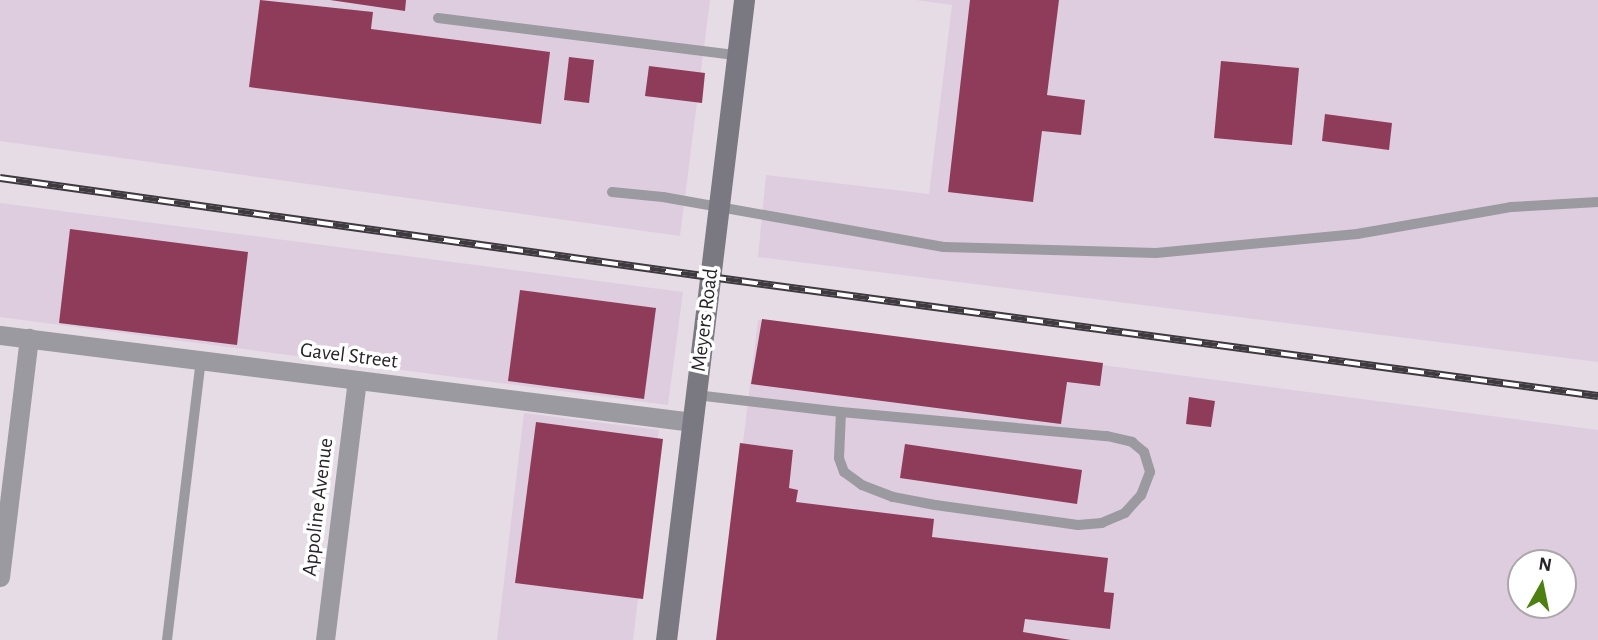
<!DOCTYPE html>
<style>
body{margin:0}
#map{position:relative;width:1598px;height:640px;overflow:hidden;background:#e6dce6;font-family:"Alegreya Sans",sans-serif}
div>[style]{position:absolute}
[style*='--x']{left:calc(var(--x)*1px);top:calc(var(--y)*1px);width:calc(var(--w)*1px);rotate:calc(var(--a)*1deg)}
.built>*{inset:0;background:#decdde}
.building>*{inset:0;background:#8f3c5b}
.lane>*{height:10px;margin:-5px;padding:0 5px;transform-origin:5px;border-radius:5px;background:#9b9aa0}
.street>*{height:19px;margin:-9.5px;padding:0 9.5px;transform-origin:9.5px;border-radius:9.5px;background:#9b9aa0}
.secondary>*{height:21px;margin:-10.5px;padding:0 10.5px;transform-origin:10.5px;border-radius:10.5px;background:#7a7981}
.rail>*{height:8px;margin-top:-4px;transform-origin:0;background:repeating-linear-gradient(90deg,#fff 0 16px,#3f3a3f 0 32px);box-sizing:border-box;border-block:2px solid #3f3a3f}
span{translate:-50% -50%;white-space:nowrap;text-align:center;line-height:1.15;-webkit-text-stroke:7px #fff;paint-order:stroke}
.street-label{font-size:21px;color:#272327}
.north{position:absolute;left:1507px;top:549px;width:70px;height:70px;box-sizing:border-box;background:#fff;border:2px solid #a9a7a9;border-radius:50%;rotate:9deg;font-size:19px;font-weight:700;line-height:28px;text-align:center;color:#272327}
.north::after{content:'';display:block;margin:auto;width:24px;height:32px;background:#4d7f11;clip-path:polygon(50% 0,100% 100%,50% 72%,0 100%)}
</style>
<div id="map">
<div class="built">
<div style="clip-path:polygon(0 0,710px 0,680px 236px,0 141px)"></div>
<div style="clip-path:polygon(916px 0,1598px 0,1598px 362px,758px 257px,766px 175px,929px 194px,952px 5px)"></div>
<div style="clip-path:polygon(0 203px,683px 292px,668px 405px,0 317px)"></div>
<div style="clip-path:polygon(evenodd,758px 320px,1598px 430px,1598px 640px,719px 640px,758px 320px,1521px 563px,1563px 563px,1563px 605px,1521px 605px,1521px 563px)"></div>
<div style="clip-path:polygon(524px 413px,659px 430px,633px 640px,497px 640px)"></div>
</div>
<div class="building">
<div style="clip-path:polygon(260px 0,373px 12px,371px 29px,550px 52px,541px 124px,249px 87px)"></div>
<div style="clip-path:polygon(330px 0,406px 0,405px 11px)"></div>
<div style="clip-path:polygon(970px 0,1059px 0,1047px 95px,1085px 100px,1081px 135px,1042px 131px,1033px 202px,948px 192px)"></div>
<div style="clip-path:polygon(569px 57px,594px 60px,589px 103px,564px 100px)"></div>
<div style="clip-path:polygon(1221px 61px,1299px 68px,1292px 145px,1214px 138px)"></div>
<div style="clip-path:polygon(649px 66px,705px 73px,702px 103px,645px 96px)"></div>
<div style="clip-path:polygon(1325px 114px,1392px 123px,1389px 150px,1322px 141px)"></div>
<div style="clip-path:polygon(70px 229px,248px 252px,237px 345px,59px 323px)"></div>
<div style="clip-path:polygon(520px 290px,656px 308px,644px 399px,508px 381px)"></div>
<div style="clip-path:polygon(762px 319px,1103px 363px,1100px 386px,1067px 382px,1061px 424px,751px 384px)"></div>
<div style="clip-path:polygon(1189px 397px,1215px 401px,1211px 427px,1186px 424px)"></div>
<div style="clip-path:polygon(536px 422px,663px 439px,643px 599px,515px 583px)"></div>
<div style="clip-path:polygon(740px 443px,793px 450px,789px 488px,798px 490px,796px 502px,934px 519px,932px 537px,1108px 558px,1104px 592px,1114px 593px,1110px 629px,1025px 619px,1023px 632px,1071px 640px,716px 640px)"></div>
<div style="clip-path:polygon(905px 444px,1082px 470px,1077px 504px,900px 478px)"></div>
</div>
<div class="lane">
<div style="--x:438;--y:18;--w:301;--a:7.1"></div>
<div style="--x:612;--y:192;--w:51;--a:5.6"></div>
<div style="--x:663;--y:197;--w:285;--a:10.1"></div>
<div style="--x:944;--y:247;--w:212;--a:1.6"></div>
<div style="--x:1156;--y:253;--w:202;--a:-5.4"></div>
<div style="--x:1357;--y:234;--w:156;--a:-9.9"></div>
<div style="--x:1511;--y:207;--w:87;--a:-3.3"></div>
<div style="--x:696;--y:395;--w:146;--a:6.7"></div>
<div style="--x:841;--y:412;--w:267;--a:5.2"></div>
<div style="--x:1107;--y:436;--w:26;--a:13"></div>
<div style="--x:1132;--y:442;--w:16;--a:40"></div>
<div style="--x:1144;--y:452;--w:21;--a:73"></div>
<div style="--x:1150;--y:472;--w:25;--a:111"></div>
<div style="--x:1141;--y:495;--w:24;--a:132"></div>
<div style="--x:1125;--y:513;--w:25;--a:157"></div>
<div style="--x:1102;--y:523;--w:24;--a:175"></div>
<div style="--x:1078;--y:525;--w:144;--a:-172"></div>
<div style="--x:935;--y:505;--w:43;--a:-169.2"></div>
<div style="--x:893;--y:497;--w:33;--a:-159"></div>
<div style="--x:862;--y:485;--w:22;--a:-144"></div>
<div style="--x:844;--y:472;--w:15;--a:-110"></div>
<div style="--x:839;--y:458;--w:46;--a:-87.5"></div>
<div style="--x:167;--y:640;--w:282;--a:-83.1"></div>
</div>
<div class="street">
<div style="--x:0;--y:335;--w:698;--a:7.16"></div>
<div style="--x:0;--y:577;--w:241;--a:-83.1"></div>
<div style="--x:325;--y:640;--w:262;--a:-83"></div>
</div>
<div class="secondary">
<div style="--x:666;--y:640;--w:645;--a:-83.05"></div>
</div>
<div class="rail">
<div style="--x:0;--y:178;--w:717;--a:7.94"></div>
<div style="--x:710;--y:277;--w:896;--a:7.63"></div>
</div>
<div class="street-label">
<span style="left:705px;top:320px;rotate:-83deg">Meyers Road</span>
<span style="left:349px;top:356px;rotate:7deg">Gavel Street</span>
<span style="left:318px;top:507px;rotate:-83deg">Appoline Avenue</span>
</div>
<div class="north">N</div>
</div>
